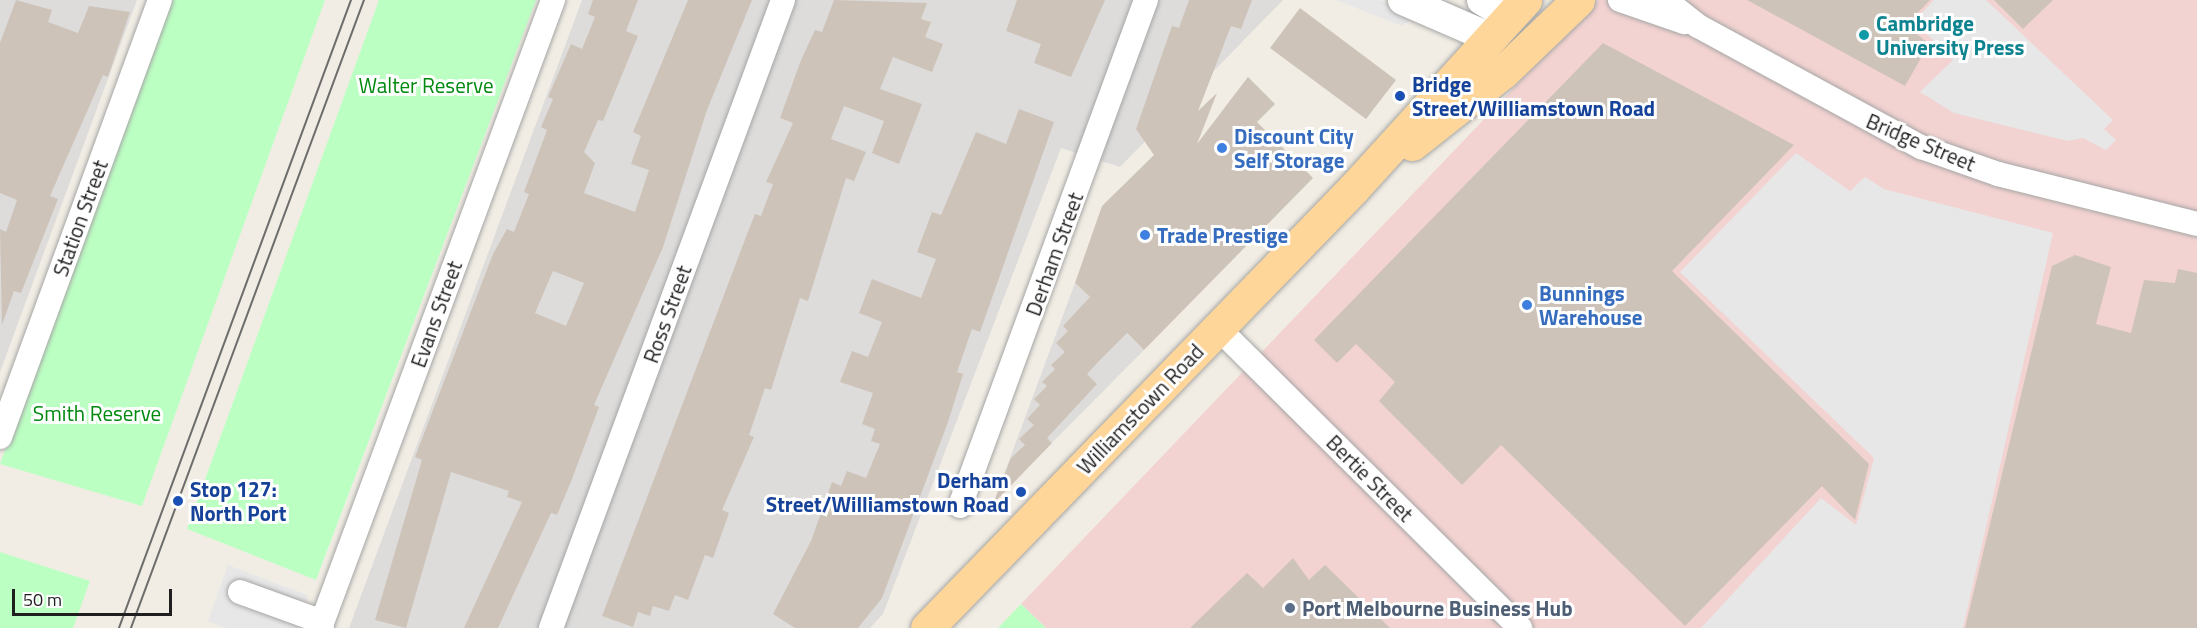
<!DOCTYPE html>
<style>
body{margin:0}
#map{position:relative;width:2197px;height:628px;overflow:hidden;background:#f1ede4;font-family:"Titillium Web",sans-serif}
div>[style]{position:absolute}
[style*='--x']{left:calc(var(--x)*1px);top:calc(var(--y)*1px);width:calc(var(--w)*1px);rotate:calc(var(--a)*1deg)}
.residential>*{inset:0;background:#dddcdb}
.commercial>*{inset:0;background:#f3d3d1}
.park>*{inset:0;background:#bcffc3}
.parking>*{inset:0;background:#e7e7e7}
.building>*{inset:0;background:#cdc3b9}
.roads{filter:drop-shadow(0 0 2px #a6a6a6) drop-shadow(0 0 2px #a6a6a6)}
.minor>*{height:24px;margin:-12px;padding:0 12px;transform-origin:12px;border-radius:12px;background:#fff}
.tertiary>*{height:30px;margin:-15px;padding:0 15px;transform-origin:15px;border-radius:15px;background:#fff}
.primary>*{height:33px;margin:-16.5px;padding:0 16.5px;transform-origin:16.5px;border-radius:16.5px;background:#ffd69a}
.tram>*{height:1.5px;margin:-0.75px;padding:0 0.75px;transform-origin:0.75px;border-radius:0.75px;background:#6d6d6d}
.dots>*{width:16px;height:16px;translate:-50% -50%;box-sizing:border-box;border:3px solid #fff;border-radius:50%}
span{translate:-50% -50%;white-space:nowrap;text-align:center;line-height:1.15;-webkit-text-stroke:6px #fff;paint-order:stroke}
.culture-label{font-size:21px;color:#0d838f;font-weight:700}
.left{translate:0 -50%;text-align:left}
.transit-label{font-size:21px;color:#164399;font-weight:700}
.right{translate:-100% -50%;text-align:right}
.park-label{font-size:21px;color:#00890f}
.shop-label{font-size:21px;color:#366cbe;font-weight:700}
.street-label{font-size:21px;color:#1f1f1f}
.service-label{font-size:21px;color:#4e5e75;font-weight:700}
.scale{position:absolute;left:12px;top:589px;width:160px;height:27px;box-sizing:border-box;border:3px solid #1f1f1f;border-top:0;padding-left:8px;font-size:18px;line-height:21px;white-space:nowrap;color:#1f1f1f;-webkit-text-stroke:4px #fff;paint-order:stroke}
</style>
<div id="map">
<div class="residential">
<div style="clip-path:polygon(0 0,137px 0,0 372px)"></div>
<div style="clip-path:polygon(582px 0,1283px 0,1120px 167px,1061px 148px,883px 614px,870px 628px,349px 628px)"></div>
<div style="clip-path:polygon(1075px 283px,1144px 350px,1000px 495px,997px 493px)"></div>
</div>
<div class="commercial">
<div style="clip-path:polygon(1598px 0,2197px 0,2197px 628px,1046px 628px,1021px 604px)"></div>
</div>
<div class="park">
<div style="clip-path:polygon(171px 0,325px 0,142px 506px,0 464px)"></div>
<div style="clip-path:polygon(379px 0,536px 0,316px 580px,187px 529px)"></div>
<div style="clip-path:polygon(0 552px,90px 581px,73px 628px,0 628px)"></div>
<div style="clip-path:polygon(1021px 604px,1046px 628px,998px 628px)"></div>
</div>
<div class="parking">
<div style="clip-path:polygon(1336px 0,1379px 0,1418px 14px,1402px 26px)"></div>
<div style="clip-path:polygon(1934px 0,1986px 0,2113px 120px,2104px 129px,2116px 140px,2106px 150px,2083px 138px,2068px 141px,1954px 113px,1920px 92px,1953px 60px,1914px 21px)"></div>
<div style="clip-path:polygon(1796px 153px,1850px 191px,1865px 177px,1884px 189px,2053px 233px,1963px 628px,1701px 628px,1821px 498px,1856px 525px,1874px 458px,1680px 272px)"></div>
<div style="clip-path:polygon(228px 565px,308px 595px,297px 628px,225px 628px,208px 621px)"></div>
</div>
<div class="building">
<div style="clip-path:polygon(16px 0,52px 10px,48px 22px,78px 33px,89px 6px,130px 12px,108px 77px,103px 75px,50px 196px,58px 199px,21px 293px,14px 291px,2px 325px,0 229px,6px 232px,17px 200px,0 193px,0 43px)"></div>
<div style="clip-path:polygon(evenodd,593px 0,638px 0,626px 31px,638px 36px,603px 121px,598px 120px,584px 152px,595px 163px,584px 193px,635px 212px,649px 170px,631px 164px,641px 136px,633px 132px,688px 0,752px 0,707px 110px,663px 247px,594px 405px,599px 407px,572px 479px,557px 515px,551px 513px,498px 628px,464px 628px,522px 502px,507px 497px,509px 491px,451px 472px,406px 628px,375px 620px,422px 460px,415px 457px,493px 254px,507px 229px,514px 232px,529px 194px,524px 192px,547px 130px,541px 127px,553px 99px,548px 97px,571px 44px,582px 49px,595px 17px,588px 14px,593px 0,553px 271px,584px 283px,566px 326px,535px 313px,553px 271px)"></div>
<div style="clip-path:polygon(834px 0,927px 3px,921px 19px,931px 22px,925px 37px,943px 44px,932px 72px,893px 57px,880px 89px,922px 104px,899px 164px,872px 153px,884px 121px,844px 106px,831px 139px,866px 152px,854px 181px,846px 178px,808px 301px,800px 298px,771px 390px,765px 388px,749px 435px,754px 437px,722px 510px,729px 513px,713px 558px,705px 555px,688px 600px,675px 595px,669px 611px,653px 606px,650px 616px,638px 612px,633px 627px,602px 616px,749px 229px,755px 214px,761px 216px,773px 184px,766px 182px,793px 123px,780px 118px,801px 60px,815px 30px,822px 32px)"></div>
<div style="clip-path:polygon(1017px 0,1105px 0,1071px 77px,1034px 63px,1041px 44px,1006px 31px)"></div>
<div style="clip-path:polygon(1189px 0,1252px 0,1241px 29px,1231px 26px,1198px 111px,1217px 93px,1197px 144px,1248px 77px,1275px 104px,1257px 122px,1313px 178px,1144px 350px,1127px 333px,1099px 361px,1087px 374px,1097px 384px,1047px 438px,1052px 443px,993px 504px,1011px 458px,1025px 445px,1019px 439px,1034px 425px,1027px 419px,1040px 405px,1034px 399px,1047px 386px,1042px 382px,1055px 369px,1051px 365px,1065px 352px,1056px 343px,1068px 331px,1063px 326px,1090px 297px,1075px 283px,1102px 206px,1154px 155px,1136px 129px,1172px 26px,1179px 28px)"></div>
<div style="clip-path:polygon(1747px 0,1930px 0,1906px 25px,1929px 44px,1905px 86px)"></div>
<div style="clip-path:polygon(1994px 0,2053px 0,2023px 29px)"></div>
<div style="clip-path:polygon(1300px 8px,1396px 80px,1366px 119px,1270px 48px)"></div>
<div style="clip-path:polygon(1603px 43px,1794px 145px,1672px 271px,1869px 464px,1855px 520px,1822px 486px,1685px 626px,1501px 445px,1462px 485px,1379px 401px,1395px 382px,1356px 344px,1337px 363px,1314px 340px)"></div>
<div style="clip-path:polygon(1019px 109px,1054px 122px,980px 332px,972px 329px,957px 372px,963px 374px,948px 422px,882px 598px,858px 628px,795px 628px,773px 614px,811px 541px,832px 482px,841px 486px,847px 471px,866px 478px,880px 444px,871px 441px,875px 429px,862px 424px,873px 393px,840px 382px,852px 351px,868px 357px,882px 322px,859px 313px,872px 279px,921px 298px,936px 259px,917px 252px,932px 212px,941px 215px,976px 132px,1006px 144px)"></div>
<div style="clip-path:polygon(2075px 255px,2111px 267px,2096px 324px,2131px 333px,2144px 280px,2175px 283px,2178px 269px,2197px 273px,2197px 628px,1965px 628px,2052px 266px)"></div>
<div style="clip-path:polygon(1293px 558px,1309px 580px,1325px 565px,1390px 628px,1190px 628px,1247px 573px,1263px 588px)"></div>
</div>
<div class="roads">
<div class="minor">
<div style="--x:1620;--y:0;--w:68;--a:19"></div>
<div style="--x:1665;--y:0;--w:42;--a:38.2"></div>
<div style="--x:1698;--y:26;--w:254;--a:28.5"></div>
<div style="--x:1921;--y:147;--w:82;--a:19.3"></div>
<div style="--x:1998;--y:174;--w:205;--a:14.1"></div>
<div style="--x:1218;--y:328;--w:426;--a:44.8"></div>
<div style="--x:0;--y:437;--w:465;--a:-69.9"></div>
<div style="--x:960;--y:506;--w:539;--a:-69.82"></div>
<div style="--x:240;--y:592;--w:77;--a:19.9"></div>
<div style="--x:312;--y:618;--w:14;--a:45"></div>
<div style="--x:320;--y:628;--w:670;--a:-69.64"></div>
<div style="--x:551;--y:628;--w:669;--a:-69.72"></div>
</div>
<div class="tertiary">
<div style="--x:1403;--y:0;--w:93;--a:23.5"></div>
<div style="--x:1482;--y:0;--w:31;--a:31"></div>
</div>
<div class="primary">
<div style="--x:1412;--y:144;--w:116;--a:-38.4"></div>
<div style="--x:1503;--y:72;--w:104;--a:-43.8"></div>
<div style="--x:927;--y:628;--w:612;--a:-45.86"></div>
<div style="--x:1353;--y:189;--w:256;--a:-47.7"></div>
</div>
</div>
<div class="tram">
<div style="--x:119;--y:628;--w:669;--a:-69.72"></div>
<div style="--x:131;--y:628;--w:670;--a:-69.64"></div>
</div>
<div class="dots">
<div style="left:1864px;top:35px;background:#0f9aa8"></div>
<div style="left:1400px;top:96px;background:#1a4fb4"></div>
<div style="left:1222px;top:148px;background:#3f7fe0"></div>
<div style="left:1145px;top:235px;background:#3f7fe0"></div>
<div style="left:1527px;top:305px;background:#3f7fe0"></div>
<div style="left:1021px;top:492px;background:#1a4fb4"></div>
<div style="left:178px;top:501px;background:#1a4fb4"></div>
<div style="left:1290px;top:608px;background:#5c6f8a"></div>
</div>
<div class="culture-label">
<span class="left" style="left:1876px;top:35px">Cambridge<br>University Press</span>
</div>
<div class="transit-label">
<span class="left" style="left:1412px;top:96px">Bridge<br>Street/Williamstown Road</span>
<span class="right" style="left:1009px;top:492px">Derham<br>Street/Williamstown Road</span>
<span class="left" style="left:190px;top:501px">Stop 127:<br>North Port</span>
</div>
<div class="park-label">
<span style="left:426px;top:85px">Walter Reserve</span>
<span style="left:97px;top:413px">Smith Reserve</span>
</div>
<div class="shop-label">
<span class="left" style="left:1234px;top:148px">Discount City<br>Self Storage</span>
<span class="left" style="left:1157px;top:235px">Trade Prestige</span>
<span class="left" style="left:1539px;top:305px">Bunnings<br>Warehouse</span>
</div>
<div class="street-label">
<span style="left:1921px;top:142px;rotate:23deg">Bridge Street</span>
<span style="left:80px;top:218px;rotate:-70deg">Station Street</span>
<span style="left:1054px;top:254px;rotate:-70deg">Derham Street</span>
<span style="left:436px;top:314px;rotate:-70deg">Evans Street</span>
<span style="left:667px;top:314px;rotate:-70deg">Ross Street</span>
<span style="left:1140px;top:409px;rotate:-46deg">Williamstown Road</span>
<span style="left:1370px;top:478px;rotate:45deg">Bertie Street</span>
</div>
<div class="service-label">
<span class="left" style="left:1302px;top:608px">Port Melbourne Business Hub</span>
</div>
<div class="scale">50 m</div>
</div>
